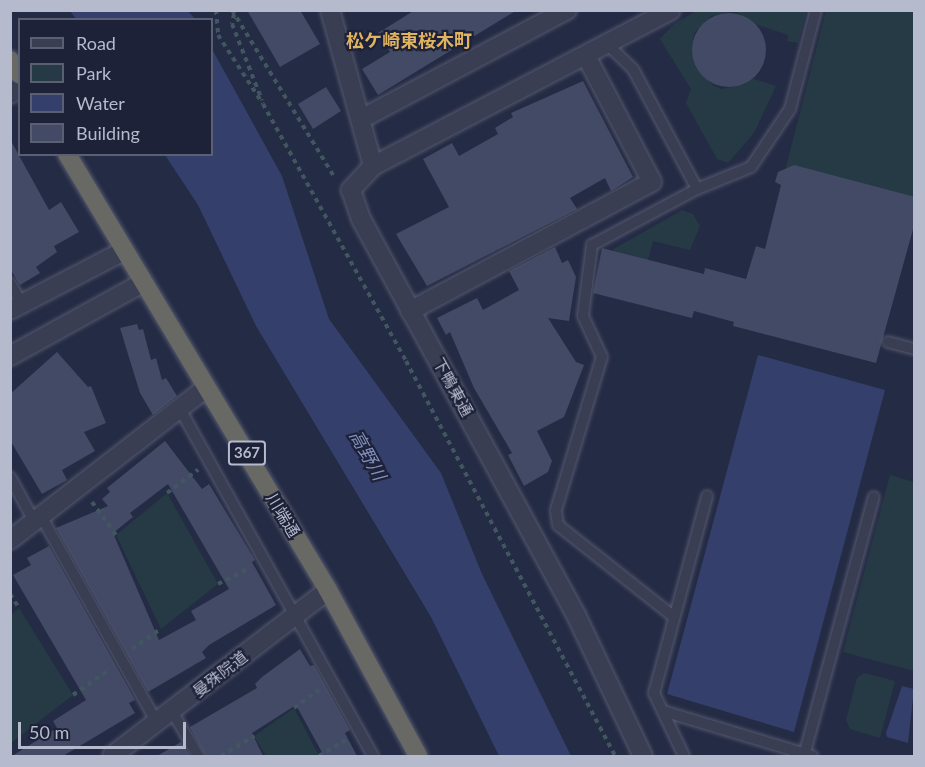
<!DOCTYPE html>
<meta charset="utf-8">
<style>
body{margin:0}
#map{position:relative;width:925px;height:767px;overflow:hidden;background:#242b44;font-family:Lato,"Noto Sans JP",sans-serif}
div>[style]{position:absolute}
[style*='--x']{left:calc(var(--x)*1px);top:calc(var(--y)*1px);width:calc(var(--w)*1px);rotate:calc(var(--a)*1deg)}
.green>*{inset:0;background:#263a45}
.water>*{inset:0;background:#343f6b}
.building>*{inset:0;background:#434a66}
.round{border-radius:50%}
.path>*{height:4px;margin-top:-2px;transform-origin:0;background:repeating-linear-gradient(90deg,#41565f 0 4.5px,transparent 0 9px)}
.roads{filter:drop-shadow(0 0 2px #54596e) drop-shadow(0 0 2px #54596e)}
.service>*{height:10px;margin:-5px;padding:0 5px;transform-origin:5px;border-radius:5px;background:#393e53}
.minor>*{height:18px;margin:-9px;padding:0 9px;transform-origin:9px;border-radius:9px;background:#393e53}
.tertiary>*{height:18px;margin:-9px;padding:0 9px;transform-origin:9px;border-radius:9px;background:#393e53}
.trunk>*{height:18px;margin:-9px;padding:0 9px;transform-origin:9px;border-radius:9px;background:#686864}
span{translate:-50% -50%;white-space:nowrap;text-align:center;line-height:1.15;-webkit-text-stroke:4.5px #1d2239;paint-order:stroke}
.shield-label span{padding:2px 4px;background:#1d2239;border:2px solid;border-radius:4px;-webkit-text-stroke-width:0}
.shield-label{font-size:15px;color:#b6bacd;font-weight:700}
.street-label{font-size:16px;color:#b6bacd}
.neighbourhood-label{font-size:18px;color:#dfb35f;font-weight:700}
.water-label{font-size:18px;color:#828ebb;font-style:italic}
.frame{position:absolute;inset:0;border:12px solid #b6bacd;pointer-events:none}
.legend{position:absolute;left:18px;top:18px;width:195px;height:138px;box-sizing:border-box;background:#1d2239;border:2px solid #5a5f74;margin:0;padding:8px 10px;list-style:none;font-size:18px;color:#b6bacd}
.legend li{display:flex;align-items:center;gap:12px;height:30px}
.legend b{width:30px;border:2px solid #5a5f74}
.scale{position:absolute;left:18px;top:722px;width:168px;height:27px;box-sizing:border-box;border:3px solid #b6bacd;border-top:0;padding-left:8px;font-size:18px;line-height:21px;white-space:nowrap;color:#b6bacd;-webkit-text-stroke:4px #1d2239;paint-order:stroke}
</style>
<div id="map">
<div class="green">
<div style="clip-path:polygon(698px 10px,733px 11px,711px 16px,694px 33px,692px 48px,699px 71px,714px 86px,722px 89px,745px 84px,751px 78px,776px 86px,754px 133px,728px 163px,717px 159px,686px 103px,691px 89px,660px 39px,674px 24px)"></div>
<div style="clip-path:polygon(734px 11px,806px 11px,798px 43px,787px 41px,788px 35px,758px 25px)"></div>
<div style="clip-path:polygon(826px 11px,914px 11px,914px 197px,787px 175px,786px 167px)"></div>
<div style="clip-path:polygon(682px 210px,693px 214px,700px 226px,690px 250px,653px 241px,648px 260px,612px 250px)"></div>
<div style="clip-path:polygon(890px 475px,914px 482px,914px 671px,843px 652px)"></div>
<div style="clip-path:polygon(167px 493px,218px 584px,161px 629px,116px 535px)"></div>
<div style="clip-path:polygon(19px 608px,73px 695px,11px 743px,11px 615px)"></div>
<div style="clip-path:polygon(864px 673px,895px 681px,880px 738px,850px 729px,846px 720px,857px 678px)"></div>
<div style="clip-path:polygon(294px 708px,319px 756px,266px 756px,254px 736px)"></div>
</div>
<div class="water">
<div style="clip-path:polygon(70px 11px,188px 11px,195px 19px,76px 19px)"></div>
<div style="clip-path:polygon(212px 49px,282px 176px,329px 319px,441px 473px,482px 574px,571px 756px,499px 756px,431px 617px,256px 326px,198px 205px,165px 155px,212px 154px)"></div>
<div style="clip-path:polygon(758px 355px,885px 390px,794px 732px,667px 694px)"></div>
<div style="clip-path:polygon(902px 686px,914px 689px,908px 743px,887px 737px,886px 733px)"></div>
</div>
<div class="building">
<div style="clip-path:polygon(247px 10px,300px 10px,320px 44px,280px 67px)"></div>
<div style="clip-path:polygon(415px 10px,517px 10px,378px 95px,362px 69px,390px 52px,378px 33px)"></div>
<div class="round" style="left:692px;top:13px;width:74px;height:74px"></div>
<div style="clip-path:polygon(583px 81px,633px 177px,611px 191px,605px 178px,570px 198px,577px 209px,427px 286px,396px 234px,449px 207px,423px 159px,452px 143px,459px 156px,498px 134px,495px 128px,513px 117px,511px 113px)"></div>
<div style="clip-path:polygon(326px 87px,341px 111px,313px 129px,298px 104px)"></div>
<div style="clip-path:polygon(10px 139px,49px 210px,61px 202px,79px 232px,54px 246px,57px 252px,36px 267px,40px 273px,20px 285px,10px 269px)"></div>
<div style="clip-path:polygon(794px 165px,915px 197px,915px 222px,876px 363px,733px 326px,734px 322px,694px 311px,692px 318px,593px 293px,602px 248px,704px 274px,705px 268px,746px 279px,756px 246px,765px 249px,781px 185px,775px 182px,778px 172px)"></div>
<div style="clip-path:polygon(555px 247px,562px 263px,568px 260px,576px 277px,569px 321px,548px 318px,576px 362px,584px 365px,564px 417px,537px 431px,552px 461px,548px 472px,524px 486px,508px 455px,512px 453px,474px 388px,450px 332px,446px 335px,437px 318px,477px 298px,483px 310px,519px 290px,509px 271px)"></div>
<div style="clip-path:polygon(137px 324px,139px 330px,143px 329px,151px 360px,156px 358px,162px 380px,166px 378px,177px 396px,153px 415px,140px 393px,120px 328px)"></div>
<div style="clip-path:polygon(57px 352px,88px 387px,91px 386px,106px 423px,84px 432px,95px 451px,62px 470px,67px 480px,42px 494px,10px 440px,10px 394px)"></div>
<div style="clip-path:polygon(evenodd,165px 441px,202px 489px,209px 484px,255px 560px,252px 562px,276px 605px,209px 645px,202px 652px,206px 658px,148px 692px,56px 528px,108px 506px,102px 499px,110px 492px,107px 488px,165px 441px,168px 484px,229px 589px,191px 611px,196px 620px,159px 640px,113px 533px,133px 517px,130px 513px,168px 484px)"></div>
<div style="clip-path:polygon(49px 546px,135px 700px,129px 703px,135px 713px,63px 756px,12px 756px,57px 728px,53px 721px,86px 700px,13px 575px,31px 565px,27px 558px)"></div>
<div style="clip-path:polygon(300px 649px,310px 666px,314px 665px,350px 730px,345px 733px,357px 756px,324px 756px,296px 705px,252px 733px,263px 756px,205px 756px,190px 727px,257px 688px,255px 684px,262px 677px)"></div>
<div style="clip-path:polygon(181px 742px,190px 756px,157px 756px)"></div>
</div>
<div class="path">
<div style="--x:216;--y:10;--w:25;--a:85"></div>
<div style="--x:218;--y:35;--w:82;--a:56.9"></div>
<div style="--x:263;--y:104;--w:294;--a:60.9"></div>
<div style="--x:406;--y:361;--w:447;--a:62.1"></div>
<div style="--x:232;--y:10;--w:197;--a:58.5"></div>
<div style="--x:234;--y:14;--w:10;--a:101"></div>
<div style="--x:232;--y:24;--w:82;--a:68.5"></div>
<div style="--x:167;--y:493;--w:39;--a:-37"></div>
<div style="--x:92;--y:502;--w:41;--a:54"></div>
<div style="--x:218;--y:584;--w:36;--a:-27"></div>
<div style="--x:10;--y:594;--w:17;--a:57"></div>
<div style="--x:132;--y:649;--w:35;--a:-35"></div>
<div style="--x:73;--y:695;--w:44;--a:-34.8"></div>
<div style="--x:294;--y:708;--w:31;--a:-36"></div>
<div style="--x:221;--y:756;--w:39;--a:-31"></div>
<div style="--x:319;--y:756;--w:31;--a:-31"></div>
</div>
<div class="roads">
<div class="service">
<div style="--x:607;--y:44;--w:36;--a:44"></div>
<div style="--x:633;--y:69;--w:136;--a:61.9"></div>
<div style="--x:697;--y:189;--w:58;--a:-22.2"></div>
<div style="--x:751;--y:167;--w:70;--a:-56.1"></div>
<div style="--x:790;--y:109;--w:102;--a:-75.3"></div>
<div style="--x:10;--y:283;--w:24;--a:60"></div>
<div style="--x:888;--y:342;--w:27;--a:15"></div>
<div style="--x:180;--y:409;--w:397;--a:60.9"></div>
<div style="--x:10;--y:477;--w:50;--a:61.4"></div>
<div style="--x:41;--y:516;--w:237;--a:60.7"></div>
<div style="--x:674;--y:617;--w:148;--a:-141.6"></div>
<div style="--x:558;--y:525;--w:15;--a:-98"></div>
<div style="--x:556;--y:510;--w:160;--a:-73.3"></div>
<div style="--x:602;--y:357;--w:45;--a:-114.9"></div>
<div style="--x:583;--y:316;--w:72;--a:-82.8"></div>
<div style="--x:592;--y:245;--w:119;--a:-28.1"></div>
<div style="--x:172;--y:711;--w:52;--a:60"></div>
<div style="--x:663;--y:711;--w:156;--a:16.8"></div>
<div style="--x:805;--y:752;--w:264;--a:-74.9"></div>
<div style="--x:684;--y:756;--w:70;--a:-115.5"></div>
<div style="--x:654;--y:693;--w:204;--a:-74.9"></div>
</div>
<div class="minor">
<div style="--x:330;--y:10;--w:162;--a:74.6"></div>
<div style="--x:373;--y:166;--w:33;--a:133"></div>
<div style="--x:351;--y:190;--w:31;--a:71"></div>
<div style="--x:361;--y:219;--w:451;--a:61.5"></div>
<div style="--x:576;--y:615;--w:156;--a:64.6"></div>
<div style="--x:10;--y:94;--w:12;--a:-31"></div>
<div style="--x:363;--y:118;--w:231;--a:-27.9"></div>
<div style="--x:373;--y:166;--w:336;--a:-27.6"></div>
<div style="--x:10;--y:310;--w:128;--a:-27.4"></div>
<div style="--x:410;--y:311;--w:274;--a:-28.1"></div>
<div style="--x:652;--y:182;--w:142;--a:-117.6"></div>
<div style="--x:10;--y:356;--w:153;--a:-28.9"></div>
<div style="--x:10;--y:540;--w:249;--a:-37.8"></div>
</div>
<div class="tertiary">
<div style="--x:112;--y:756;--w:272;--a:-37.5"></div>
</div>
<div class="trunk">
<div style="--x:10;--y:60;--w:18;--a:56"></div>
<div style="--x:67;--y:154;--w:508;--a:59.09"></div>
<div style="--x:328;--y:590;--w:189;--a:61.5"></div>
</div>
</div>
<div class="shield-label">
<span style="left:247px;top:453px">367</span>
</div>
<div class="street-label">
<span style="left:453px;top:387px;rotate:61deg">下鴨東通</span>
<span style="left:283px;top:515px;rotate:59deg">川端通</span>
<span style="left:220px;top:674px;rotate:-38deg">曼殊院道</span>
</div>
<div class="neighbourhood-label">
<span style="left:409px;top:40px">松ケ崎東桜木町</span>
</div>
<div class="water-label">
<span style="left:368px;top:455px;rotate:61deg">高野川</span>
</div>
<div class="frame"></div>
<ul class="legend">
<li><b style="height:8px;background:#393e53"></b>Road</li>
<li><b style="height:16px;background:#263a45"></b>Park</li>
<li><b style="height:16px;background:#343f6b"></b>Water</li>
<li><b style="height:16px;background:#434a66"></b>Building</li>
</ul>
<div class="scale">50 m</div>
</div>
